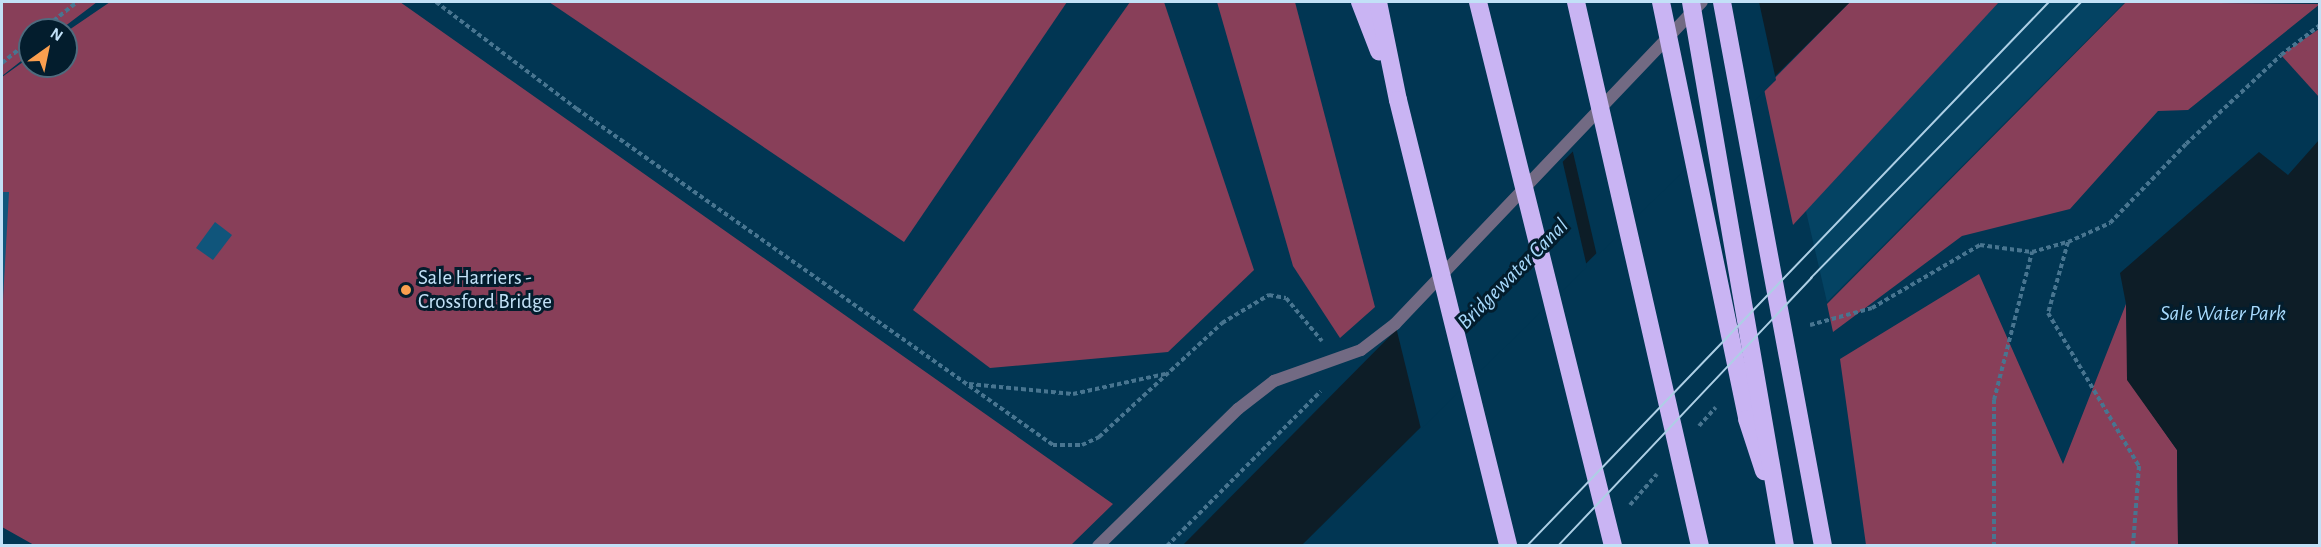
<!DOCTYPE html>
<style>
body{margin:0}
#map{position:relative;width:2321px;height:547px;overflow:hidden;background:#013653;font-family:"Alegreya Sans",sans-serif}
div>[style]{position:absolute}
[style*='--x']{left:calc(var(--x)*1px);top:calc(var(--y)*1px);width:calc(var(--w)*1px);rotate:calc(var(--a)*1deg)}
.built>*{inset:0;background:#044363}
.green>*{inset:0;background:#883f59}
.water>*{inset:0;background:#0d1d27}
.pier>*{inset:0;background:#013653}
.building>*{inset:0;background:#10557b}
.path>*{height:4px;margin-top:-2px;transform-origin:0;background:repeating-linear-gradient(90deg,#487590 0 4.5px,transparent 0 7.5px)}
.lane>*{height:12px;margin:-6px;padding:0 6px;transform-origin:6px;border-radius:6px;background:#726a83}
.highway>*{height:18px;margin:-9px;padding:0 9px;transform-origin:9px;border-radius:9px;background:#c9b4f3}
.tram>*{height:1.5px;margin:-0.75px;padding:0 0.75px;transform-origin:0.75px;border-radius:0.75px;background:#adcfe5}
.dots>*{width:16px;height:16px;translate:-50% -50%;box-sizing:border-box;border:3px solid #031d2d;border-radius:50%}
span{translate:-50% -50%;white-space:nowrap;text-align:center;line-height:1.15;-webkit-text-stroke:6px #031d2d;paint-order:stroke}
.poi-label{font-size:21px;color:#c2e1f7}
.left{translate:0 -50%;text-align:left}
.water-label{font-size:22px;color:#a7d9fc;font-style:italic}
.frame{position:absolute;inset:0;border:3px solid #c2e1f7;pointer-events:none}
.north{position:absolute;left:18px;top:18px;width:60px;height:60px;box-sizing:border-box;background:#031d2d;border:2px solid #4f6b7e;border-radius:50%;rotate:33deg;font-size:16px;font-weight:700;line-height:24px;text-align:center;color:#c2e1f7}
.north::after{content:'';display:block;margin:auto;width:21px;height:27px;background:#fa9f4f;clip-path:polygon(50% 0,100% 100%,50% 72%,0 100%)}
</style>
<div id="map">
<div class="built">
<div style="clip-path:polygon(1955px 2px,2125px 2px,1827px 302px,1796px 168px)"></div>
</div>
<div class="green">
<div style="clip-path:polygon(2px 2px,97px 2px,60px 30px,30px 30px,30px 54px,2px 76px)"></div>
<div style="clip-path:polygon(110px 2px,400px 2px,1113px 504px,1070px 546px,34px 545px,2px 527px,2px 77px,30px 57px,30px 66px,66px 66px,66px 32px)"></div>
<div style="clip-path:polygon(549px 2px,1067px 2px,904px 242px)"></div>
<div style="clip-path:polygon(1130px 2px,1164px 2px,1254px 270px,1168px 352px,990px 368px,913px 310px)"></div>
<div style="clip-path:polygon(1217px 2px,1295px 2px,1375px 307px,1340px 338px,1293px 266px)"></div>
<div style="clip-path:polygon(1850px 2px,1999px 2px,1793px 225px,1764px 89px)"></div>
<div style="clip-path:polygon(2126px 2px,2320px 4px,2188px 110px,2158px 111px,2070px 209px,1962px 236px,1833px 332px,1827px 304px)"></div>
<div style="clip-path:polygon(2319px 29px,2319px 97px,2281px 55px)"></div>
<div style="clip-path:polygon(1979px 274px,2063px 464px,2126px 304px,2128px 380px,2177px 450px,2178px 545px,1866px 545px,1840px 359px)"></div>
</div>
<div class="water">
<div style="clip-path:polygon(1721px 2px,1850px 2px,1302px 545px,1182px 546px)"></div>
<div style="clip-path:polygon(2319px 140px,2319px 545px,2178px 545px,2177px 450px,2127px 380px,2126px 304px,2120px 273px,2259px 152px,2288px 175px)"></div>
</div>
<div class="pier">
<div style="clip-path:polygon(1717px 2px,1759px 2px,1776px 80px,1597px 256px,1572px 148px)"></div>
<div style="clip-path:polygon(1562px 159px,1587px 267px,1421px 429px,1396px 327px)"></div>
</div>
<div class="building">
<div style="clip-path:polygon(2px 192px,9px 192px,3px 300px,2px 299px)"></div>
<div style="clip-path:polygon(215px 222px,232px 235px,213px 260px,196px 248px)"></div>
</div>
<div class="path">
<div style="--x:436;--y:2;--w:177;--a:37.2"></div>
<div style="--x:577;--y:109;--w:583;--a:35.22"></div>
<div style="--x:1053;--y:445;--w:29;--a:0"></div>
<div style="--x:1082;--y:445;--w:19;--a:-25"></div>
<div style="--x:1099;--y:437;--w:168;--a:-42.8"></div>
<div style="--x:1222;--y:323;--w:55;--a:-30.8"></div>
<div style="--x:1269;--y:295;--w:17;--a:10"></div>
<div style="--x:1286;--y:298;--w:56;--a:50.1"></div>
<div style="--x:42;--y:30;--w:45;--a:-38.7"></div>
<div style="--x:2;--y:63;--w:36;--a:-39"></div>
<div style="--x:2068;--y:242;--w:74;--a:105.7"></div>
<div style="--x:2048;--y:313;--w:178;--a:59.3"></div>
<div style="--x:2139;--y:466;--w:80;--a:94.3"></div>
<div style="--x:1810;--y:325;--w:64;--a:-15.3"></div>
<div style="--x:1872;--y:308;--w:125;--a:-30.3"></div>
<div style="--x:1980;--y:245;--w:52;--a:7.7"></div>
<div style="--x:2032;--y:252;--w:37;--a:-16"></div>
<div style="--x:2068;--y:242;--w:46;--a:-24.3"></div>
<div style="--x:2110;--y:223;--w:110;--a:-46.1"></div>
<div style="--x:2186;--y:144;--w:130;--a:-43.1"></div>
<div style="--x:2281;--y:55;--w:49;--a:-37.6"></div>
<div style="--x:969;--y:384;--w:104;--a:5.5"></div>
<div style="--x:1073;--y:394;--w:98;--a:-12.3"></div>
<div style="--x:1699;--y:426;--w:25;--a:-48"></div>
<div style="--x:1630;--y:505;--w:41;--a:-48.9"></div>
<div style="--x:1167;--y:546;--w:218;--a:-45.2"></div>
<div style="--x:1994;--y:546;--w:146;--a:-90"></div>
<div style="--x:1994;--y:400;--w:153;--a:-75.6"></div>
</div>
<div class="lane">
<div style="--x:1098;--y:546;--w:196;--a:-44.4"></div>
<div style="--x:1238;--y:409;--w:46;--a:-37.9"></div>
<div style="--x:1274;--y:381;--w:92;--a:-19.6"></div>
<div style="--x:1361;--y:350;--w:43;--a:-37.4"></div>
<div style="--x:1395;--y:324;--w:445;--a:-46.4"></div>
</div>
<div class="highway">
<div style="--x:1360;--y:2;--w:53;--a:68.8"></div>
<div style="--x:1378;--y:2;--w:100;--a:78.5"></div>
<div style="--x:1398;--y:100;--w:459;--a:76.1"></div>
<div style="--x:1478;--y:2;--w:561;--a:76.06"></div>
<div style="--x:1576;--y:2;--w:558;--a:77.16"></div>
<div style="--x:1661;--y:2;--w:426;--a:78.3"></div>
<div style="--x:1747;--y:419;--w:55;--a:71.9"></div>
<div style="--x:1691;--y:2;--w:552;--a:80.2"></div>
<div style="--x:1722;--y:2;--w:553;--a:79.48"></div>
</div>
<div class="tram">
<div style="--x:1527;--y:546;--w:754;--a:-46.18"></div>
<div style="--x:1558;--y:546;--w:369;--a:-46.6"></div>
<div style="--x:1811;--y:278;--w:386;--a:-45.6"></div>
</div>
<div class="dots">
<div style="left:406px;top:290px;background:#fa9f4f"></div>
</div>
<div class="poi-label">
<span class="left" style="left:418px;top:290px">Sale Harriers -<br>Crossford Bridge</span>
</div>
<div class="water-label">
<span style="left:1513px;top:274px;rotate:-45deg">Bridgewater Canal</span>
<span style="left:2223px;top:314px">Sale Water Park</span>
</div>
<div class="frame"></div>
<div class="north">N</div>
</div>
